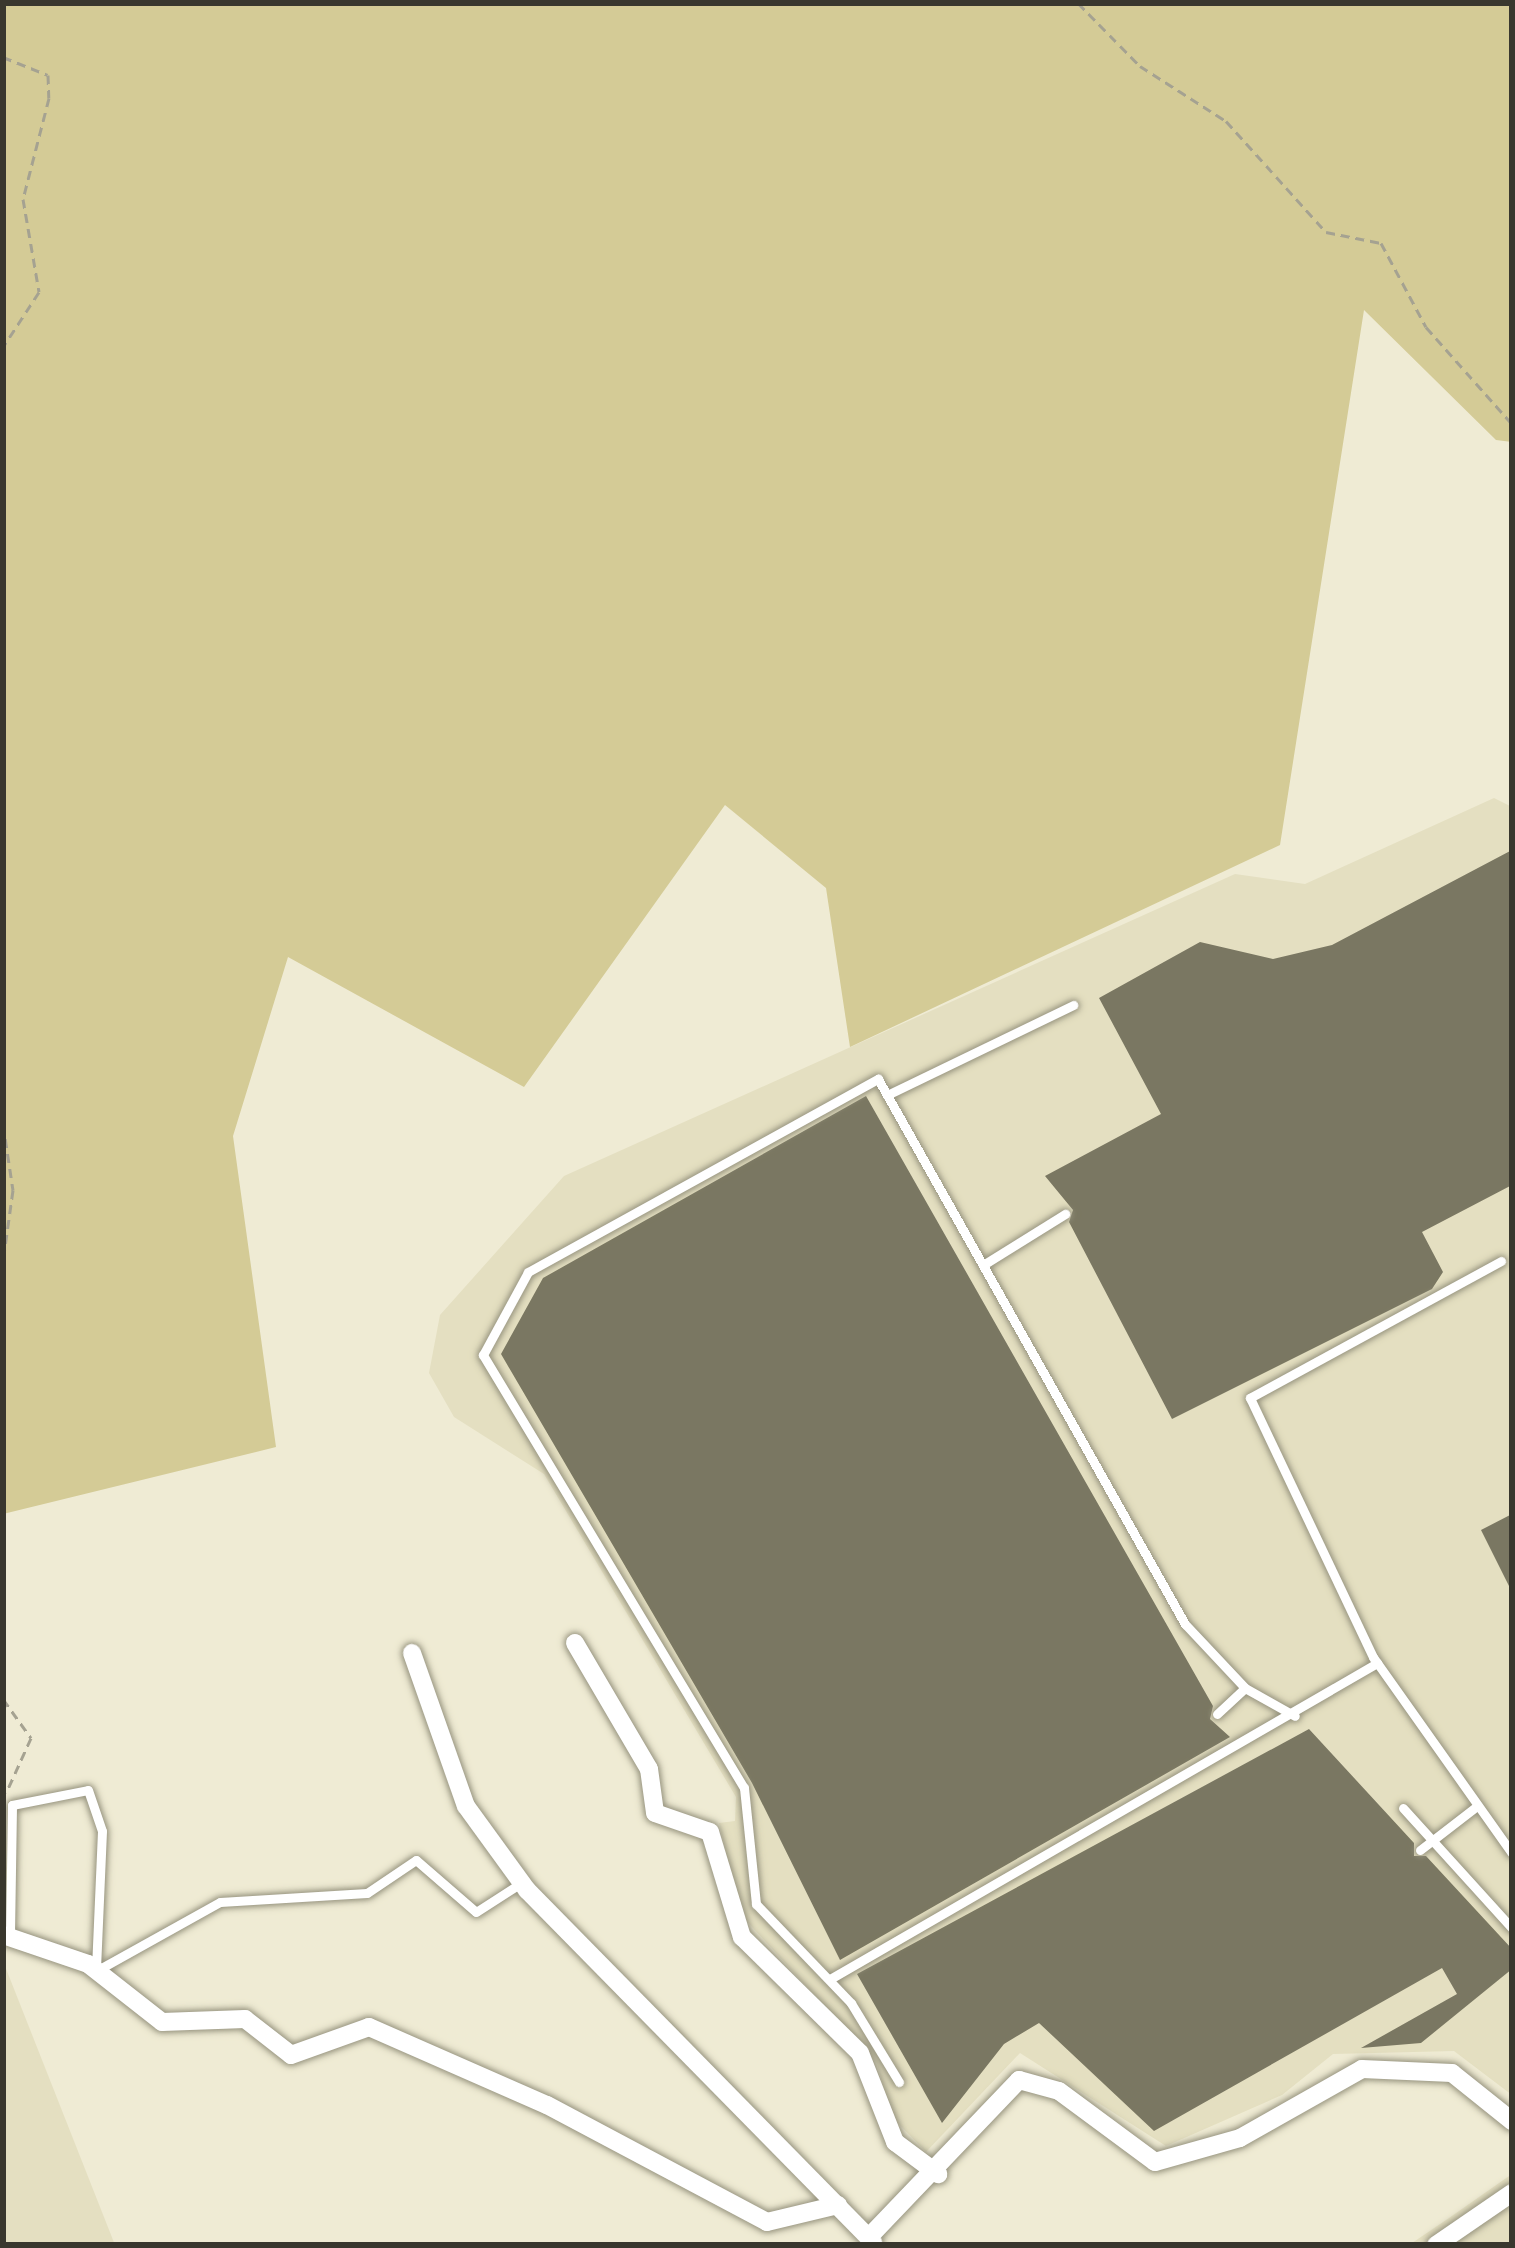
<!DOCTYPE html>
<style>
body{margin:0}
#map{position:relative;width:1515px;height:2248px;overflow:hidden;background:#efebd4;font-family:"Varela Round",sans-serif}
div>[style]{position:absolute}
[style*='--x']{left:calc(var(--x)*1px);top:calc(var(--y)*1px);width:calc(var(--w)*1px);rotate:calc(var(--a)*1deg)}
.built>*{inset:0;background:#e4dfc1}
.green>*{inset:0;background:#d4cb96}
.building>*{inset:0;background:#7a7762}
.path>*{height:3px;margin-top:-1.5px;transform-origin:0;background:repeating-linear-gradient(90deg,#a5a291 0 9px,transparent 0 15px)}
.roads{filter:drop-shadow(0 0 3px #97947f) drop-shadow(0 0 3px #97947f)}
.lane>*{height:9px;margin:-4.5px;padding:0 4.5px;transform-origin:4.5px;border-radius:4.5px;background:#fff}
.street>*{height:18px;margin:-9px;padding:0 9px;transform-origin:9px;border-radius:9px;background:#fff}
span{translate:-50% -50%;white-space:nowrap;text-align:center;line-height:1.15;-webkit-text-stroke:12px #fff;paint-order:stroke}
.frame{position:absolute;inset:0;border:6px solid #39372e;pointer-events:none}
</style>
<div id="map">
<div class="built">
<div style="clip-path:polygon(1494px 798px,1512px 807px,1512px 2095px,1454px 2051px,1333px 2054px,1282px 2095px,1166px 2146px,1020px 2053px,926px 2152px,891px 2116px,877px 2063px,741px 1915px,719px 1823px,735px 1821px,736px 1797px,544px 1474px,454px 1417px,429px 1373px,440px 1315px,564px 1176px,1235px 874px,1305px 884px)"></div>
<div style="clip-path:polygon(3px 1961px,115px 2245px,3px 2245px)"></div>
<div style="clip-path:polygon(1512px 2174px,1512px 2245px,1409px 2245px,1449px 2218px)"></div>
</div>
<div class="green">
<div style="clip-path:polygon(3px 3px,1512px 3px,1512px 442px,1496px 440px,1364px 310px,1280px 845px,850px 1047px,826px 888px,725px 805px,524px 1087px,288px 957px,233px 1136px,276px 1447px,3px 1514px)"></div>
</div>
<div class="building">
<div style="clip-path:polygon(1512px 850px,1512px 1185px,1422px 1232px,1443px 1272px,1432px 1289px,1172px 1419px,1069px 1222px,1073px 1210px,1045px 1176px,1161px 1114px,1099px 998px,1200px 942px,1273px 959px,1332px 945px)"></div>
<div style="clip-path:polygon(866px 1096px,1213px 1706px,1210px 1719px,1230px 1737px,840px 1960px,752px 1783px,501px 1354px,543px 1278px)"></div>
<div style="clip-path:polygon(1512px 1514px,1512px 1592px,1481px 1530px)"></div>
<div style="clip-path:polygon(1309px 1729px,1414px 1843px,1414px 1856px,1426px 1856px,1512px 1949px,1512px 1969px,1421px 2043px,1361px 2048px,1457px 1994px,1442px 1968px,1154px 2131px,1039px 2023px,1004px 2044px,942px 2123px,857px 1974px)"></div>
</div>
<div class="path">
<div style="--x:1027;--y:3;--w:30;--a:0"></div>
<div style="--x:1078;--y:3;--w:88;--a:45.5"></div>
<div style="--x:1140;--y:66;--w:102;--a:32.6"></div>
<div style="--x:1226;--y:121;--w:149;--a:48"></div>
<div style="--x:1326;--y:232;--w:56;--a:11.3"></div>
<div style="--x:1381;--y:243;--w:95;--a:61.8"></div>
<div style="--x:1426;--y:327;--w:130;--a:48.4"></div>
<div style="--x:3;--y:57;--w:48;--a:21.8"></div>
<div style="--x:48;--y:75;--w:23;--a:88"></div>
<div style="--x:49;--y:98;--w:104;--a:104.4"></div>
<div style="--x:23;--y:199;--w:94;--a:80.2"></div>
<div style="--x:39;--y:292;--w:66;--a:123.2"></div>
<div style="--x:3;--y:1124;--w:67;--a:81.4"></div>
<div style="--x:13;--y:1190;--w:72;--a:98"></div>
<div style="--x:3;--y:1699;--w:48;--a:54.3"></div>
<div style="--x:31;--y:1738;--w:60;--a:114.4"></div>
</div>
<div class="roads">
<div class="lane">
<div style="--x:887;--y:1095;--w:207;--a:-25.8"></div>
<div style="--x:1501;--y:1261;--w:286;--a:151.4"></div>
<div style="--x:1250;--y:1398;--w:287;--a:64.6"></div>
<div style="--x:1373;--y:1657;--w:240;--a:54.7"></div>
<div style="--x:983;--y:1265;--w:97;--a:-31.9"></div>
<div style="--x:1217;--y:1714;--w:38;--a:-43"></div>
<div style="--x:1403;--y:1808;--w:162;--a:47.8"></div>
<div style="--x:1420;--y:1850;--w:72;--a:-37.7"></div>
<div style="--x:10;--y:1934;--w:129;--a:-89.1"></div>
<div style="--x:12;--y:1805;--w:77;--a:-11.2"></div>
<div style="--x:88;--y:1790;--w:43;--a:71.1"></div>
<div style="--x:102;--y:1831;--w:140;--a:92.5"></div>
<div style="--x:96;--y:1971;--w:142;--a:-29.1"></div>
<div style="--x:220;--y:1902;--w:147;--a:-3.5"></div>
<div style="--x:367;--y:1893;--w:59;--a:-34"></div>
<div style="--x:416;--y:1860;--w:79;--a:40.9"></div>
<div style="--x:476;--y:1912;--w:54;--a:-32.8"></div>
<div style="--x:830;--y:1979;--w:632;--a:-30.01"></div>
<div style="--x:899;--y:2082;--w:92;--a:-121.3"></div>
<div style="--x:851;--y:2003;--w:137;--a:-133.8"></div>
<div style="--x:756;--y:1904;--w:117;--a:-95.9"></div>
<div style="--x:744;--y:1788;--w:506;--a:-121.08"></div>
<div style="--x:483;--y:1355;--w:94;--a:-61.5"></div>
<div style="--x:528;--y:1272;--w:400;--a:-28.9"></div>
<div style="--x:878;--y:1079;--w:626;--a:60.61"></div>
<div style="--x:1185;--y:1624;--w:88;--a:46.8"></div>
<div style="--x:1245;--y:1688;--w:57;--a:29.2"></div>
</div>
<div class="street">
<div style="--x:575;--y:1643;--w:146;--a:59.6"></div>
<div style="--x:649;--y:1769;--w:44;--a:82.2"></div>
<div style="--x:655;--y:1813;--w:58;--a:19.1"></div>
<div style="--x:710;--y:1832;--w:110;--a:73.1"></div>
<div style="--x:742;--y:1937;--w:165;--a:44.5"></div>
<div style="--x:860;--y:2053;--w:96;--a:68.5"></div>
<div style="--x:895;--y:2142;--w:54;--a:36.7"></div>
<div style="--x:412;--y:1653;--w:162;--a:70.6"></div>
<div style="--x:466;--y:1806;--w:104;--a:54"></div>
<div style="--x:527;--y:1890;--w:494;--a:45.5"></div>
<div style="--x:3;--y:1935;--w:90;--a:18.8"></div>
<div style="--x:88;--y:1964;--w:94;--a:38.1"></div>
<div style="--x:162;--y:2022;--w:83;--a:-2.1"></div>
<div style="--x:245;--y:2019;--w:58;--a:38"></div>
<div style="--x:291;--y:2055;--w:83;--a:-19.7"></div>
<div style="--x:369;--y:2027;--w:194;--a:23.7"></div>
<div style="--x:547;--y:2105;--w:249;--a:28"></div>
<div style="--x:767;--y:2222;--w:73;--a:-13.5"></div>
<div style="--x:869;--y:2237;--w:217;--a:-46.3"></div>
<div style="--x:1019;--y:2080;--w:41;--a:15.4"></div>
<div style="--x:1059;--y:2091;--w:119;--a:36.5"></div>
<div style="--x:1155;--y:2162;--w:88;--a:-15.8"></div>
<div style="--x:1240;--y:2138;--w:140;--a:-29.5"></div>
<div style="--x:1362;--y:2069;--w:90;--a:2.5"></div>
<div style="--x:1452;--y:2073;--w:77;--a:38.7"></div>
<div style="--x:1436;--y:2245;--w:92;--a:-34.4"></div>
</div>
</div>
<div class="frame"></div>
</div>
